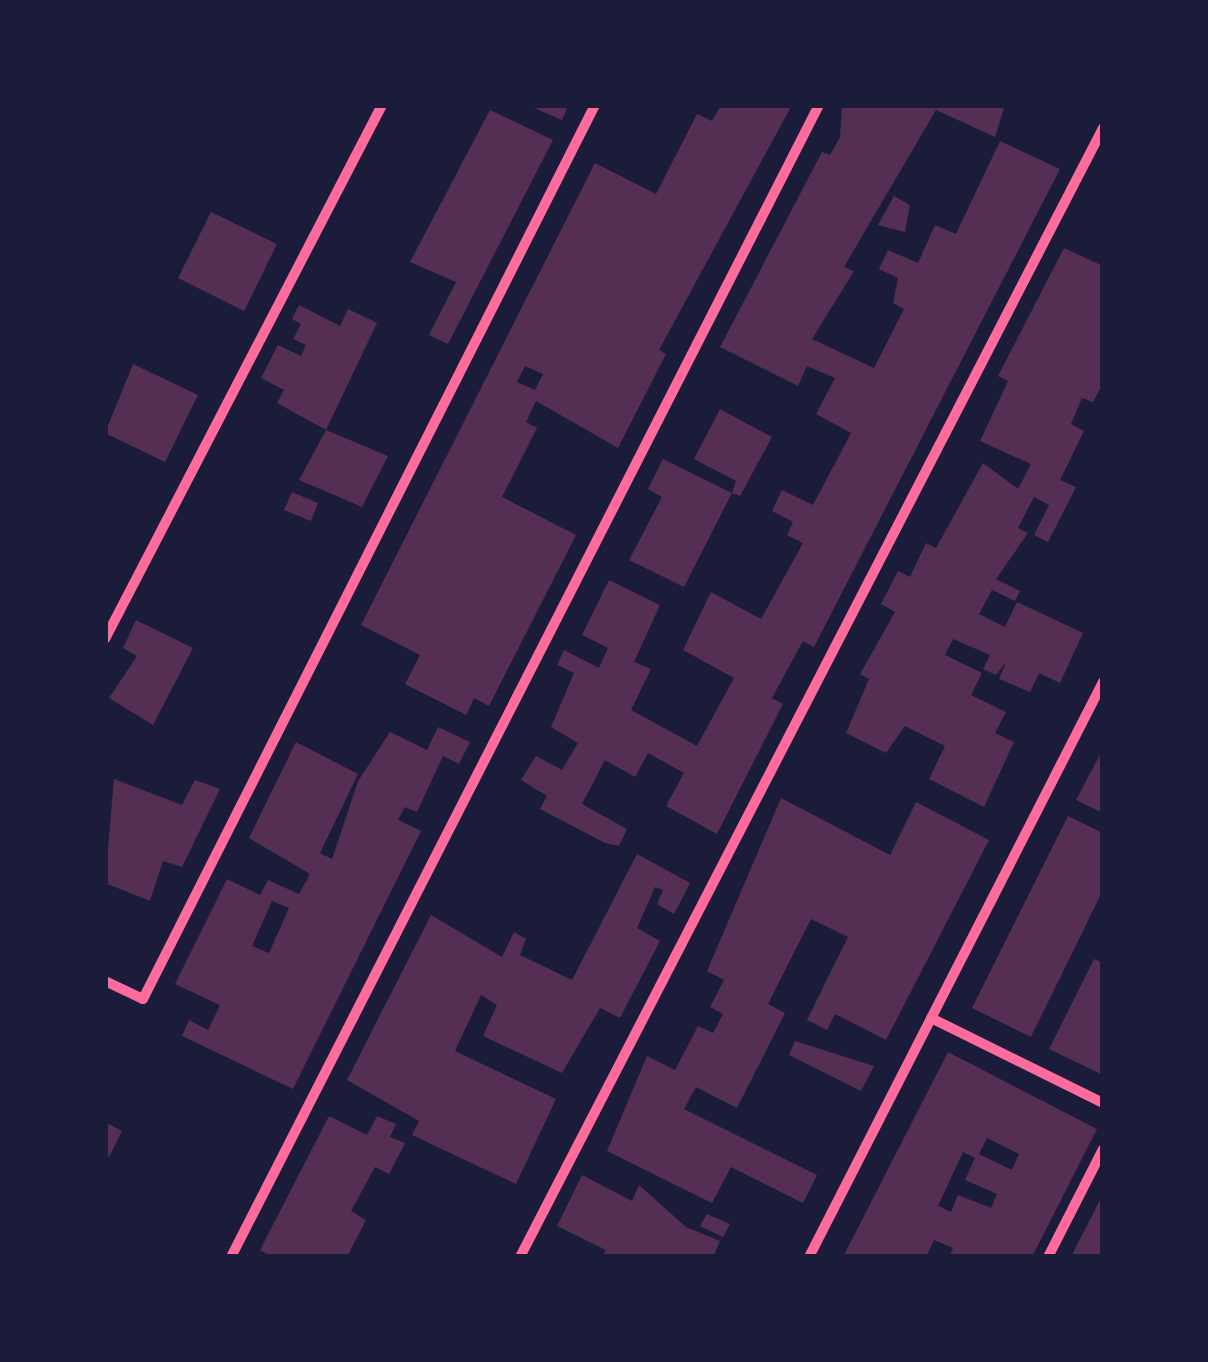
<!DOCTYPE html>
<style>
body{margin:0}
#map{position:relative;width:1208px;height:1362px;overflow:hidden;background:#1b1b3a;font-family:Raleway,sans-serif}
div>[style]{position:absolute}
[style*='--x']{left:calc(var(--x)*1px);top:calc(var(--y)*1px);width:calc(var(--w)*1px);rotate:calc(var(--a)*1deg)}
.building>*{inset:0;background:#542f53}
.minor>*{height:10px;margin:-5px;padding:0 5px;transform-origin:5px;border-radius:5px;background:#ff6b9d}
span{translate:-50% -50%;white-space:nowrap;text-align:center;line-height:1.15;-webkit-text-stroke:9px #1b1b3a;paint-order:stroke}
.frame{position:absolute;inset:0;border:108px solid #1b1b3a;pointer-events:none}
</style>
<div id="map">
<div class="building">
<div style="clip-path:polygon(527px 105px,568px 105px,562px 120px)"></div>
<div style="clip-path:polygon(evenodd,721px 105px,792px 105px,659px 350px,666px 354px,618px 448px,536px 401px,526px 422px,537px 428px,502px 497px,576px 535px,489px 706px,474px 698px,466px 715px,405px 684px,420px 655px,361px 625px,595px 163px,656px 194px,697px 114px,712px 121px,721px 105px,525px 366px,543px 374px,535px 390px,517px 382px,525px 366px)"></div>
<div style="clip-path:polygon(842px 105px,1005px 105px,995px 137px,936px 110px,844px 267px,854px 271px,812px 339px,874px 368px,904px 309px,893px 303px,898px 278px,879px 269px,888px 250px,918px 263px,935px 225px,956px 234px,1000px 141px,1060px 169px,814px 647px,803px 641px,772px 698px,783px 704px,717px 834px,666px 806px,684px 773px,648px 753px,635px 777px,605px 760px,582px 804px,627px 829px,619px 846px,605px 843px,540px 809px,547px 796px,521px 780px,536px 756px,562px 770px,578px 743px,551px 727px,574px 673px,557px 665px,564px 650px,599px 668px,608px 648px,582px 635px,609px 580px,660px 605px,634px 662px,651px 669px,631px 710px,697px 746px,734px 678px,683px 650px,711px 592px,761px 619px,803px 543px,787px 535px,793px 522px,772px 511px,782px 490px,813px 505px,851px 433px,816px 414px,835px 378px,807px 366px,798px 386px,720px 347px,822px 152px,830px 155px,840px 137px)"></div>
<div style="clip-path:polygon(490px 110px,553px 140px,448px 344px,429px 335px,456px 282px,410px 262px)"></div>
<div style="clip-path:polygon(894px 196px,910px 205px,905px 232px,878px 225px)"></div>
<div style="clip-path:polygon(211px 212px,277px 244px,244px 311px,178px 278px)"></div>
<div style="clip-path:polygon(1064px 248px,1103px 266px,1103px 383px,1093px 402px,1082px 398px,1071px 424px,1084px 431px,1060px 480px,1076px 487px,1048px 542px,1034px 535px,1049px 505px,1034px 497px,1018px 528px,1028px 533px,996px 579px,1020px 591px,1015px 601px,992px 590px,979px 614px,1005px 627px,1017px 602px,1083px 633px,1060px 683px,1039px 673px,1030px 692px,999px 679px,1006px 662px,996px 675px,983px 669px,990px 655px,953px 639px,945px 655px,982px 673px,971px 695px,1006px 712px,995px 733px,1014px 742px,984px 807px,929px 779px,945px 746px,905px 726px,886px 753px,846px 733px,869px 679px,860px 674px,895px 612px,881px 604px,898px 571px,910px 577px,926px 543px,936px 548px,983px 463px,1018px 489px,1031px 464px,980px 441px,1008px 381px,998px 376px)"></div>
<div style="clip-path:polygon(299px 305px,340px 326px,348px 309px,377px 323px,326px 430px,277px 403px,284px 390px,261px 378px,278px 345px,301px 356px,306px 345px,293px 339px,301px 324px,292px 319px)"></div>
<div style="clip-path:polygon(133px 364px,198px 395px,165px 462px,105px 433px)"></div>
<div style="clip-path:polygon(720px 409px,772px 437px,740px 496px,732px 493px,736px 481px,694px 459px)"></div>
<div style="clip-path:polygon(326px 430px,388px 456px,362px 507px,299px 480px)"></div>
<div style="clip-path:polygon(663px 459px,732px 493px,684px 587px,629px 560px,662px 497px,648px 489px)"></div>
<div style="clip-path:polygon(292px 492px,318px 503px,311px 521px,284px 510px)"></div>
<div style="clip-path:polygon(136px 620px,193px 648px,153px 725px,109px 698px,137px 656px,123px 648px)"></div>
<div style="clip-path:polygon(evenodd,438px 727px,470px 742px,459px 764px,443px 756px,417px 812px,405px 807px,398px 820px,421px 831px,293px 1089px,182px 1036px,189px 1020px,208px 1030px,220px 1005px,175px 984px,227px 879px,260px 895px,268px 880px,299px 894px,310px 874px,249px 838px,296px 742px,358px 774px,320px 853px,332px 859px,358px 781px,390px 732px,427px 750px,438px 727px,272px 901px,289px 908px,269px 953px,252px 946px,272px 901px)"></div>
<div style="clip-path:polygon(1103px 749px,1103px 813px,1076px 800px)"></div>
<div style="clip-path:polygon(114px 779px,182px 805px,195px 780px,220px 789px,182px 867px,163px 861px,150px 901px,105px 883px)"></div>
<div style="clip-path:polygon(781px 798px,890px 855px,916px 802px,989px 840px,886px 1040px,835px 1014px,827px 1030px,807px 1020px,848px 937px,811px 919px,768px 1004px,785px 1013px,737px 1108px,696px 1087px,684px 1109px,817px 1175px,803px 1203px,731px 1167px,712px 1203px,607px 1151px,647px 1056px,675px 1070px,698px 1026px,713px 1033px,723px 1014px,710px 1007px,724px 980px,707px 971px)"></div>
<div style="clip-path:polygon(1068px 816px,1103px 833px,1103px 890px,1031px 1037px,972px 1008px)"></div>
<div style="clip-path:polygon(637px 854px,690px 883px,674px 914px,657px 904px,663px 890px,655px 887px,637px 928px,660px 941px,620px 1018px,600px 1008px,562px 1073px,483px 1036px,497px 1005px,481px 995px,455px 1051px,556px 1099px,516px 1184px,412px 1135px,419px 1121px,347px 1080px,431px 915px,502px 957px,514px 932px,526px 939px,520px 955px,572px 980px)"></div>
<div style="clip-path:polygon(1094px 959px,1103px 963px,1103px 1075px,1049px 1049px)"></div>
<div style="clip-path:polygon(795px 1041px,874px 1066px,861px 1091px,789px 1055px)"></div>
<div style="clip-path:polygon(evenodd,948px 1052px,1097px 1129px,1032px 1257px,949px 1257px,953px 1248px,934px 1240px,926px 1257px,843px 1257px,948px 1052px,987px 1138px,1019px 1154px,1012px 1170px,979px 1154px,987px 1138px,948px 1052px,963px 1152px,975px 1158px,965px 1180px,997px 1194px,991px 1208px,958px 1195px,951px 1212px,938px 1206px,963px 1152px)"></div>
<div style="clip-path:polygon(329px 1116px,367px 1135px,377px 1116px,396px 1124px,390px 1137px,405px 1143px,389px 1174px,375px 1167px,351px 1211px,366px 1220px,347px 1257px,273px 1257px,260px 1250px)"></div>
<div style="clip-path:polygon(105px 1122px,122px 1131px,109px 1157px,105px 1155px)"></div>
<div style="clip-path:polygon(582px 1175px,632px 1201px,639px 1185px,686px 1227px,720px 1241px,713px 1257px,602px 1257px,606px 1250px,557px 1226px)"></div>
<div style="clip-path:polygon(1103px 1194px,1103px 1257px,1071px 1257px)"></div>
<div style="clip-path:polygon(707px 1214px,730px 1224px,723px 1237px,700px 1226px)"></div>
</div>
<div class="minor">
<div style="--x:105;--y:639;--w:602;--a:-62.58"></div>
<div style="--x:105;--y:981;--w:42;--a:25.3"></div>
<div style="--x:143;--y:999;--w:1002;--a:-63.18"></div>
<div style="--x:931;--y:1018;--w:192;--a:26.3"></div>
<div style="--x:231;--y:1257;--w:1293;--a:-62.96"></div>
<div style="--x:520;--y:1257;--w:1271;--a:-62.69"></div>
<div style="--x:809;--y:1257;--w:646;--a:-62.92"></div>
<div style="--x:1048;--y:1257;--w:121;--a:-63"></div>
</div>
<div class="frame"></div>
</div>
